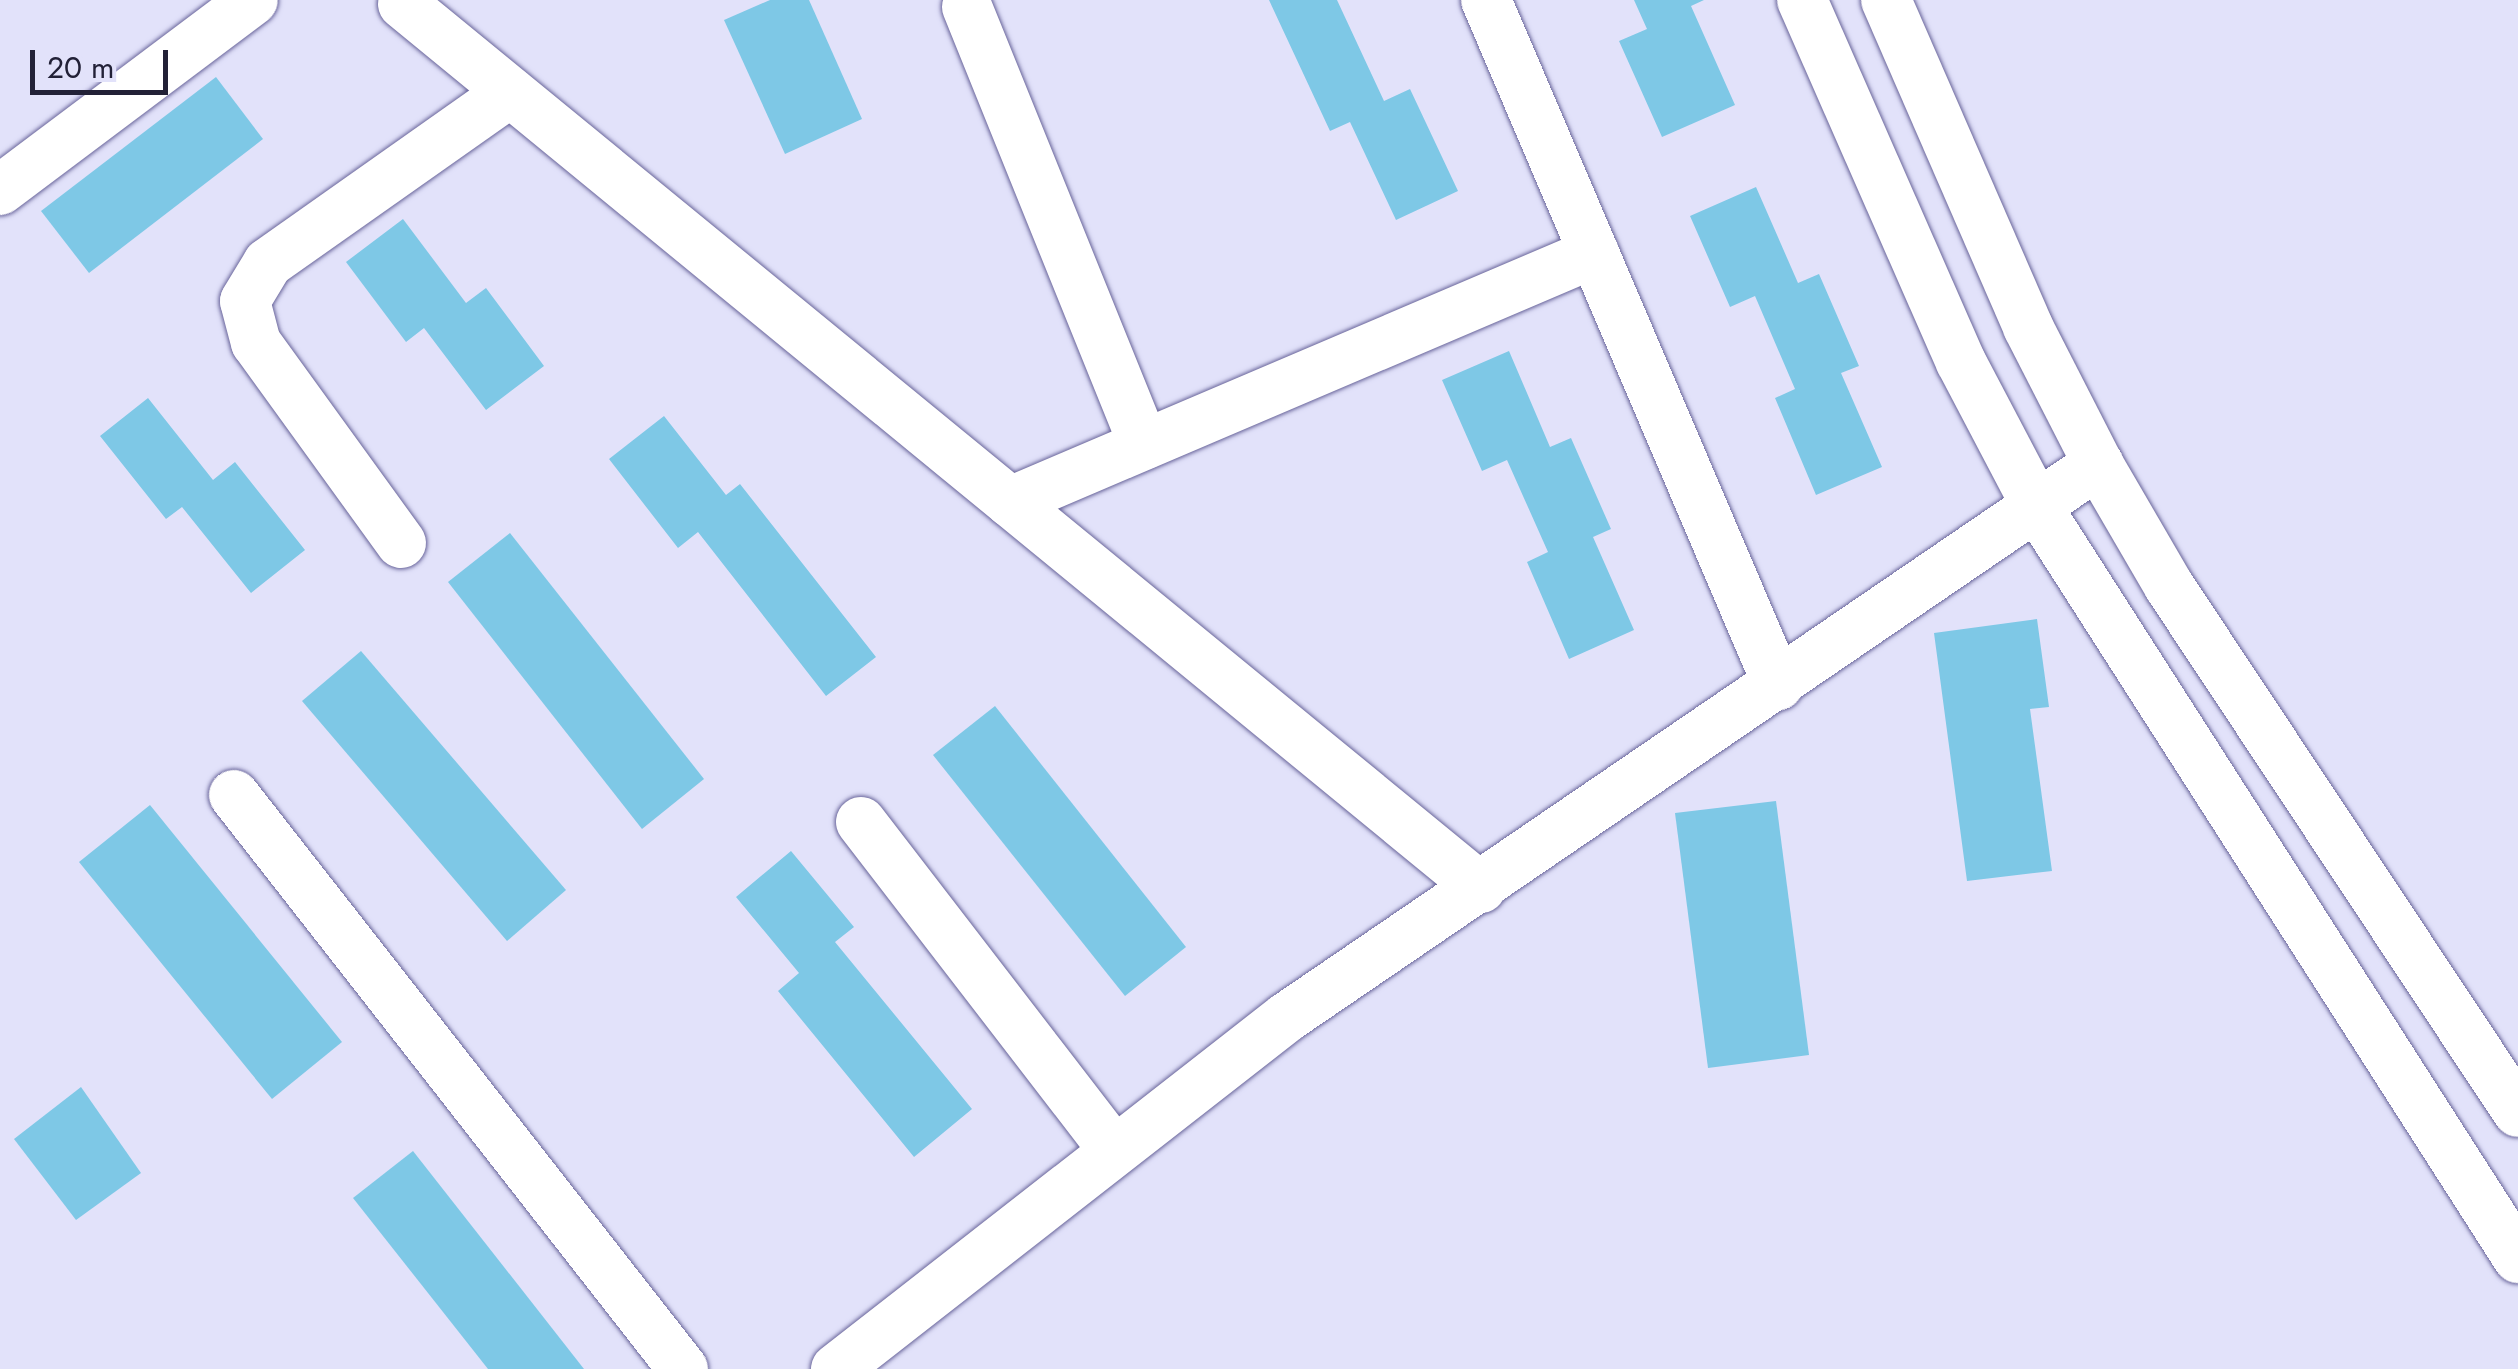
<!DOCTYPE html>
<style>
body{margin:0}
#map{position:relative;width:2518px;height:1369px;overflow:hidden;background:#e2e2fa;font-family:Jost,sans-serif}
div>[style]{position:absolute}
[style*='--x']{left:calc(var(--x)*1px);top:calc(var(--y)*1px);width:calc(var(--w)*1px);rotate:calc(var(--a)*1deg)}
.building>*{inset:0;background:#7ec8e6}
.roads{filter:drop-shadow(0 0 2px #68649a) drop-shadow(0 0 2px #68649a)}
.minor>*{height:50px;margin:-25px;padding:0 25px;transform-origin:25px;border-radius:25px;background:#fff}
span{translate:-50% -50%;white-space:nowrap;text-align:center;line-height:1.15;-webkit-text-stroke:10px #e2e2fa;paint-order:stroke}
.scale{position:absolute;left:30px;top:50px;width:138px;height:45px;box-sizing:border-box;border:5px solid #222137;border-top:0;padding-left:12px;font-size:30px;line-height:35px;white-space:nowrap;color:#222137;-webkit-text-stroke:8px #e2e2fa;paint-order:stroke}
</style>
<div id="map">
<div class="building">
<div style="clip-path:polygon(770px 0,809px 0,862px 119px,785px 154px,724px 20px)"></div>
<div style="clip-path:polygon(1269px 0,1337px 0,1384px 101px,1410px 89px,1458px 191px,1396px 220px,1350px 122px,1330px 131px)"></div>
<div style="clip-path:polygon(1634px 0,1704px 0,1691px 6px,1735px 105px,1662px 137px,1619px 41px,1647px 29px)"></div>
<div style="clip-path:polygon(216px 77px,263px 139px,89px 273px,41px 211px)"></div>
<div style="clip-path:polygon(1756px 187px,1798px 283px,1819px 274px,1859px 366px,1841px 373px,1882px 467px,1816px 495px,1775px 398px,1795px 389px,1755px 296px,1730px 307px,1690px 216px)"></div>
<div style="clip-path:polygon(403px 219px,466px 303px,486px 288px,544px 366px,486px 410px,424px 328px,406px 342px,346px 262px)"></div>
<div style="clip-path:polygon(1509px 351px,1550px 447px,1571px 438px,1611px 529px,1593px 537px,1634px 630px,1569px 659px,1527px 562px,1548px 552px,1507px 460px,1482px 471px,1442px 380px)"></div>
<div style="clip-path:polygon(148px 398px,213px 480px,235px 462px,305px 550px,251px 593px,182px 507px,166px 519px,100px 436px)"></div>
<div style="clip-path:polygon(664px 416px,726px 495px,740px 484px,876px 657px,826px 696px,698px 532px,678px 548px,609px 459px)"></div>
<div style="clip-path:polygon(510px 533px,704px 779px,642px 829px,448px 582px)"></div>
<div style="clip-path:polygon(2037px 619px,2049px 707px,2030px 709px,2052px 871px,1967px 881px,1934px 633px)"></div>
<div style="clip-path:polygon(361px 651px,566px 890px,507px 941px,302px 701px)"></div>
<div style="clip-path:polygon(995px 706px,1186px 947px,1125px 996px,933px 755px)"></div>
<div style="clip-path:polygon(1776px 801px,1809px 1055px,1708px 1068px,1675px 813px)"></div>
<div style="clip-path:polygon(150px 805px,342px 1042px,272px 1099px,79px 862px)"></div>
<div style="clip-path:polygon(791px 851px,854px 927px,835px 942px,972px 1109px,914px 1157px,778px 991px,799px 973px,736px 897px)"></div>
<div style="clip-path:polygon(81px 1087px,141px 1173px,76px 1220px,14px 1139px)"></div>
<div style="clip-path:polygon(413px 1151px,584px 1369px,488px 1369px,353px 1198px)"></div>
</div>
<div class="roads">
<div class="minor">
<div style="--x:1486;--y:0;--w:745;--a:66.91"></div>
<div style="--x:1802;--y:0;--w:395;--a:66.3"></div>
<div style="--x:1961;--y:362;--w:164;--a:62.3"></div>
<div style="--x:2037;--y:507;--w:892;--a:57.36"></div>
<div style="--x:1886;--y:0;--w:357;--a:66.5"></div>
<div style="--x:2028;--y:327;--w:154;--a:62.9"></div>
<div style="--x:2098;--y:464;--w:141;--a:59.8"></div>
<div style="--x:2169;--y:586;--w:631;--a:56.44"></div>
<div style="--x:403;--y:4;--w:1394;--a:39.35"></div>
<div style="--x:967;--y:7;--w:472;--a:68"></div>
<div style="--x:0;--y:190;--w:316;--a:-36.9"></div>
<div style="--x:1010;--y:502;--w:635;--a:-23.09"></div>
<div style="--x:401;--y:543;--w:247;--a:-125.9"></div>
<div style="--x:256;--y:343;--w:43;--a:-104.7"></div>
<div style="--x:245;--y:301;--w:44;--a:-58.8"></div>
<div style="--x:268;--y:263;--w:296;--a:-35.2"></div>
<div style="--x:234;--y:795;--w:729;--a:51.97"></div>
<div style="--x:861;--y:822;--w:414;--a:52.4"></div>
<div style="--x:836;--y:1369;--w:572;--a:-37.97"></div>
<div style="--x:1287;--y:1017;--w:982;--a:-34.29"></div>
</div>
</div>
<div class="scale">20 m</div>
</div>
